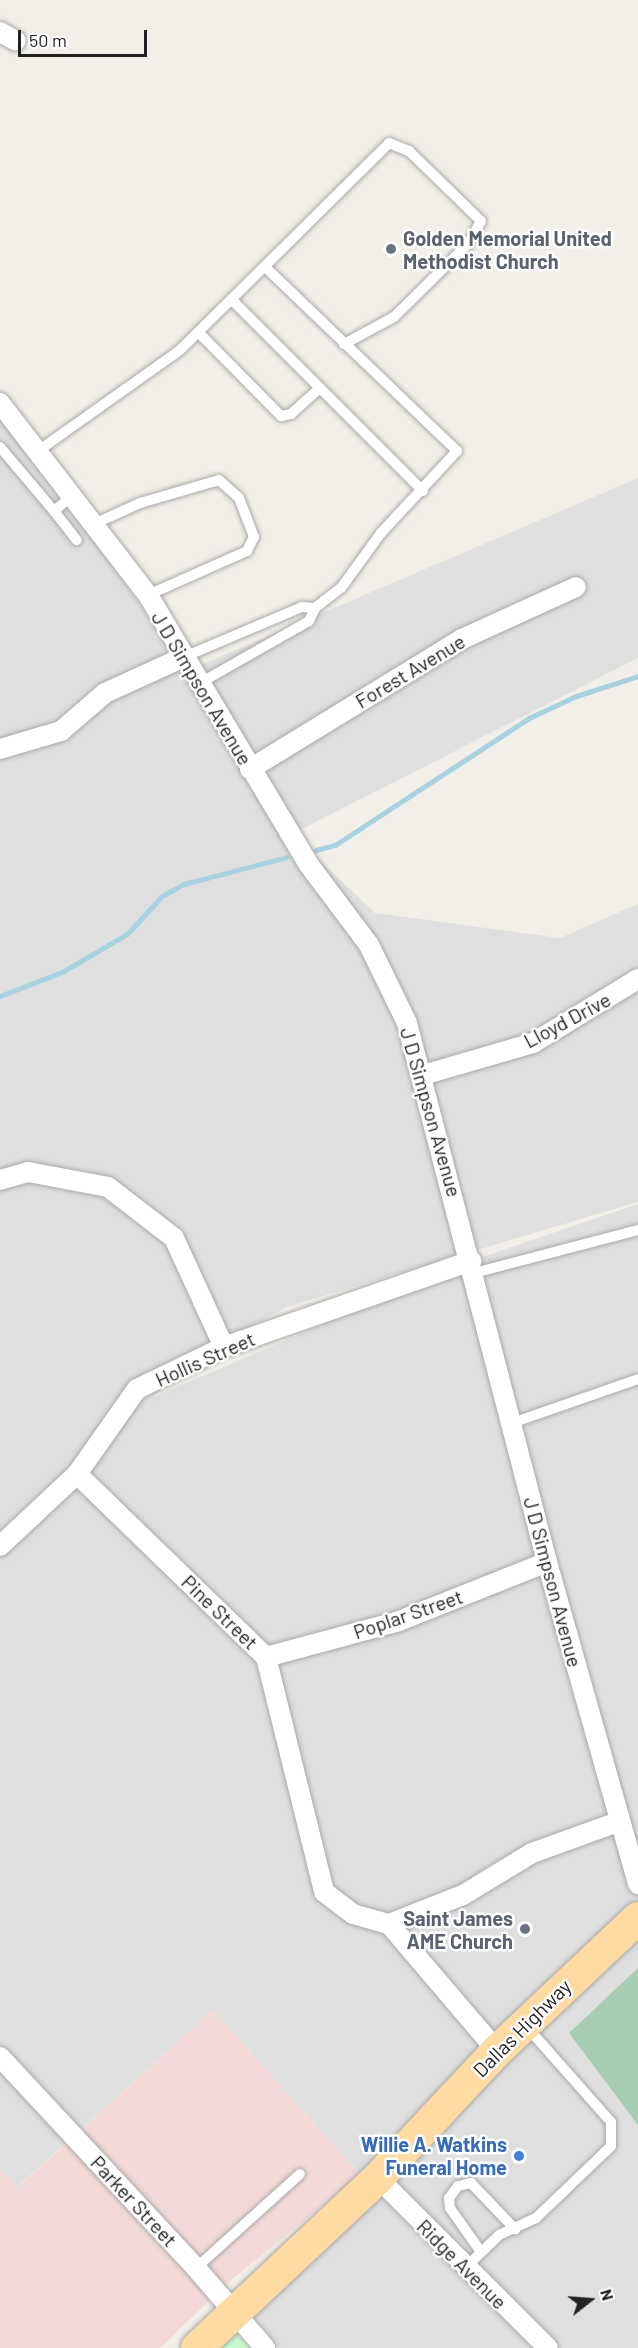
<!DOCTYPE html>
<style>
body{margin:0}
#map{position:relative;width:638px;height:2348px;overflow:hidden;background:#f2efe8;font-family:Barlow,sans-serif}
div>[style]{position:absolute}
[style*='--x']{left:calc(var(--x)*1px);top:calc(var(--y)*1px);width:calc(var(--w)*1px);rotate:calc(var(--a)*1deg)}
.residential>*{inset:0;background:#e0dfdf}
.commercial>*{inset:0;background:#f3dad8}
.cemetery>*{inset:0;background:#a8ccaf}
.park>*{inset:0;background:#c6fccc}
.stream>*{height:5px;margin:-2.5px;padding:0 2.5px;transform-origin:2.5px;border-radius:2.5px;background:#a7d2e1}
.roads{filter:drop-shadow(0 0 2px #a9a9a9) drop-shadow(0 0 2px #a9a9a9)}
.service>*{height:10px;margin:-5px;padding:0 5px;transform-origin:5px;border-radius:5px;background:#fff}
.minor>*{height:20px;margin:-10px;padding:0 10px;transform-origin:10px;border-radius:10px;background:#fff}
.primary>*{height:32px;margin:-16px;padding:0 16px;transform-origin:16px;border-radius:16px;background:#ffdaa1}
.dots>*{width:16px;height:16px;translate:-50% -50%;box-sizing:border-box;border:3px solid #fff;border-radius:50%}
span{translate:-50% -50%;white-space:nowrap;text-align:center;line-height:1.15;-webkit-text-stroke:5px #fff;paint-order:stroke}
.worship-label{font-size:20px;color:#5b616d;font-weight:700}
.left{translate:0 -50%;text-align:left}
.right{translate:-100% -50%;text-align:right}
.street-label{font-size:20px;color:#222}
.shop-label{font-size:20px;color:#366cbe;font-weight:700}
.north{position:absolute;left:560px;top:2270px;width:60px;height:60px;-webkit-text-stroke:4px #fff;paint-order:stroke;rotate:73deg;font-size:16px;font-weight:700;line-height:24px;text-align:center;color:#222}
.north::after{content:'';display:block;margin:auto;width:21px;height:27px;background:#222;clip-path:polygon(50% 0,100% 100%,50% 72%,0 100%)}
.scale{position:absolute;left:18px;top:30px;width:129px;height:27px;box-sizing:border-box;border:3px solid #222;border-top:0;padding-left:8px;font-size:18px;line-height:21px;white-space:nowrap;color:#222;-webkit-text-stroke:4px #fff;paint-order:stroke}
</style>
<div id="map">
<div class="residential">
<div style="clip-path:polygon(0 408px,187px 671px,638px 478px,638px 658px,292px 834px,375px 913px,560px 938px,638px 904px,638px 1202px,286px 1307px,206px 1354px,151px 1398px,471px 1261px,638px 1204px,638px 2348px,279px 2348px,254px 2318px,360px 2175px,213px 2010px,16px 2188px,0 2169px)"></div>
</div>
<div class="commercial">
<div style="clip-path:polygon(213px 2010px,360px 2175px,230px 2281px,160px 2348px,0 2348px,0 2169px,17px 2188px)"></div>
</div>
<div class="cemetery">
<div style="clip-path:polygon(638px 1968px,638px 2125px,569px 2033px)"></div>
</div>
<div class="park">
<div style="clip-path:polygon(234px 2331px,249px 2348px,217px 2348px)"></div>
</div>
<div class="stream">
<div style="--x:316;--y:850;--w:20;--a:-15"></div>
<div style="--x:335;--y:845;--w:232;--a:-33.2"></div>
<div style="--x:529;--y:718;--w:52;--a:-25.1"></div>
<div style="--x:576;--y:696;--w:65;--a:-17.9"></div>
<div style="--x:0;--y:996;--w:66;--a:-21.2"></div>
<div style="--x:62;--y:972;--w:75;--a:-30.3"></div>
<div style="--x:127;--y:934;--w:52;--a:-47.4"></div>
<div style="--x:162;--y:896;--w:25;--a:-29"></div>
<div style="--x:184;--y:884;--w:106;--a:-14.7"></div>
</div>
<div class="roads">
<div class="service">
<div style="--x:232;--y:300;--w:270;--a:45"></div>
<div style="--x:199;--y:333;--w:117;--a:45.3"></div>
<div style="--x:281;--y:416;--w:10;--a:-11"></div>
<div style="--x:291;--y:414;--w:39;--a:-42"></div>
<div style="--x:0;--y:447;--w:84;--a:49.8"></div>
<div style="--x:54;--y:511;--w:23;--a:-40"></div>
<div style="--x:38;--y:451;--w:174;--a:-35.4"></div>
<div style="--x:180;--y:350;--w:294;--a:-44.7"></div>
<div style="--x:389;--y:143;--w:22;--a:22"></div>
<div style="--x:409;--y:151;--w:100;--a:44.2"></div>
<div style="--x:481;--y:221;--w:25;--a:119"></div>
<div style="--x:469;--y:243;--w:105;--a:135.4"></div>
<div style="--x:394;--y:317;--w:57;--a:151.6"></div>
<div style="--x:54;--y:511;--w:37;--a:52"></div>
<div style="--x:94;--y:524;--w:51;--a:-24.5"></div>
<div style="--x:140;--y:503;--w:82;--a:-16.2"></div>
<div style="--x:219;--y:480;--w:27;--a:42"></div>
<div style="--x:239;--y:498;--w:42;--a:69"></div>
<div style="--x:254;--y:537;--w:16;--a:117"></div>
<div style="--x:247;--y:551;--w:108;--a:156"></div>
<div style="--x:184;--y:657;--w:128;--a:-23"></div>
<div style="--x:302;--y:607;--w:13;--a:4"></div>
<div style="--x:200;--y:683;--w:125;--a:-29.6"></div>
<div style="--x:309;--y:621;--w:14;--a:-65"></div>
<div style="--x:315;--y:608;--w:33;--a:-38"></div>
<div style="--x:341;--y:588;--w:68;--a:-54"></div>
<div style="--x:381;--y:533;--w:112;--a:-47.2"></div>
<div style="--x:457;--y:451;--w:266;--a:-136.2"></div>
<div style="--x:474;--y:1273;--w:170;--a:-14.7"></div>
<div style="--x:512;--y:1423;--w:133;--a:-19.2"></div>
<div style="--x:481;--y:2252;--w:54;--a:-125.2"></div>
<div style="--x:450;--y:2208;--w:10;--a:-96"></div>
<div style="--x:449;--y:2198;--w:15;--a:-53"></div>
<div style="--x:458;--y:2186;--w:13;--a:-13"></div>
<div style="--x:471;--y:2183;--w:64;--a:46.3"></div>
<div style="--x:196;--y:2268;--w:140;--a:-42.1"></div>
<div style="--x:465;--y:2268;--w:47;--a:-44.1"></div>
<div style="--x:499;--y:2235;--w:41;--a:-24.7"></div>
<div style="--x:536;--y:2218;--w:104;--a:-43.8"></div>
<div style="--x:611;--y:2146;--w:24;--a:-90"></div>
<div style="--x:611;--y:2122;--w:115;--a:-131.5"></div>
</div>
<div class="minor">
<div style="--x:0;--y:32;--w:18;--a:29"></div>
<div style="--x:0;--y:403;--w:242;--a:52.4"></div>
<div style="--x:148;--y:595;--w:314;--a:59.2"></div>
<div style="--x:309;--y:865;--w:100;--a:53.1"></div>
<div style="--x:369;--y:945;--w:87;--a:64"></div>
<div style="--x:407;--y:1023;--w:557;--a:75.44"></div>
<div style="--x:547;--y:1562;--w:335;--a:74.2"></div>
<div style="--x:0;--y:749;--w:64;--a:-16.4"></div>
<div style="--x:61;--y:731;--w:58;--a:-40.8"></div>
<div style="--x:105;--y:693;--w:87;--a:-24.5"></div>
<div style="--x:250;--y:769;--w:249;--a:-31.5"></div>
<div style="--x:462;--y:639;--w:125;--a:-24.5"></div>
<div style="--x:423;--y:1075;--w:115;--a:-16.2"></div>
<div style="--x:533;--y:1043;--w:123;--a:-31.4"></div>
<div style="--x:0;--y:1180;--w:29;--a:-16"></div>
<div style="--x:28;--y:1172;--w:81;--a:10.6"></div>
<div style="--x:108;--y:1187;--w:83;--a:37.7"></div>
<div style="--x:174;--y:1238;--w:120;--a:65.4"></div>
<div style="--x:77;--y:1474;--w:263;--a:44.1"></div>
<div style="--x:266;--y:1657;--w:242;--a:76.1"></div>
<div style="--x:324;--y:1892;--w:36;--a:37"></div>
<div style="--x:353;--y:1914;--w:37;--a:16"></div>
<div style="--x:389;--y:1924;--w:79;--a:-21.4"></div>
<div style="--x:463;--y:1895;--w:81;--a:-31.3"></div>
<div style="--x:532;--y:1853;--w:91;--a:-19.8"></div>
<div style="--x:0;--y:1546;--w:105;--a:-43.1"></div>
<div style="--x:77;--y:1474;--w:104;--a:-54.8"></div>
<div style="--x:137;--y:1389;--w:97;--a:-25.8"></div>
<div style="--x:224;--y:1347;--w:262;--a:-19.2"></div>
<div style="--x:266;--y:1657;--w:138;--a:-15.1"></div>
<div style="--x:399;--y:1621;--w:159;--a:-21.7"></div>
<div style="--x:389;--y:1924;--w:167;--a:49.6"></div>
<div style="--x:0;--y:2057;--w:288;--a:47.1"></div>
<div style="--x:196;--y:2268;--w:106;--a:49.2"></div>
<div style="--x:378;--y:2178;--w:240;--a:45"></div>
</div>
<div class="primary">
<div style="--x:197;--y:2348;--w:248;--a:-43.2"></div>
<div style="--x:378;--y:2178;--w:174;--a:-46.9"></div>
<div style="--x:497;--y:2051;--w:194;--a:-43.3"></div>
</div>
</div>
<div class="dots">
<div style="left:391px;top:249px;background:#6b7280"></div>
<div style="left:525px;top:1929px;background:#6b7280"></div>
<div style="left:519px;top:2156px;background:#3f7fe0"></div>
</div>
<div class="worship-label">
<span class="left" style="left:403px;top:250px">Golden Memorial United<br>Methodist Church</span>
<span class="right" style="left:513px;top:1930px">Saint James<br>AME Church</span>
</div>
<div class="street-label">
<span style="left:410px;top:671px;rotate:-31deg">Forest Avenue</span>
<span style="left:202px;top:688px;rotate:59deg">J D Simpson Avenue</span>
<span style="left:567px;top:1020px;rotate:-28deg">Lloyd Drive</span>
<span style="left:431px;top:1112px;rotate:74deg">J D Simpson Avenue</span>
<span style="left:205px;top:1359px;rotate:-24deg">Hollis Street</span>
<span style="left:553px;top:1582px;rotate:75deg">J D Simpson Avenue</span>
<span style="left:220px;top:1612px;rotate:44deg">Pine Street</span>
<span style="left:408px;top:1614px;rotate:-19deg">Poplar Street</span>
<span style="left:522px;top:2028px;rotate:-45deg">Dallas Highway</span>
<span style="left:134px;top:2201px;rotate:47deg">Parker Street</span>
<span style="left:462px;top:2264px;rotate:45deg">Ridge Avenue</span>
</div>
<div class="shop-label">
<span class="right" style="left:507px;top:2156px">Willie A. Watkins<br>Funeral Home</span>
</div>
<div class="north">N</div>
<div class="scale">50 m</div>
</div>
